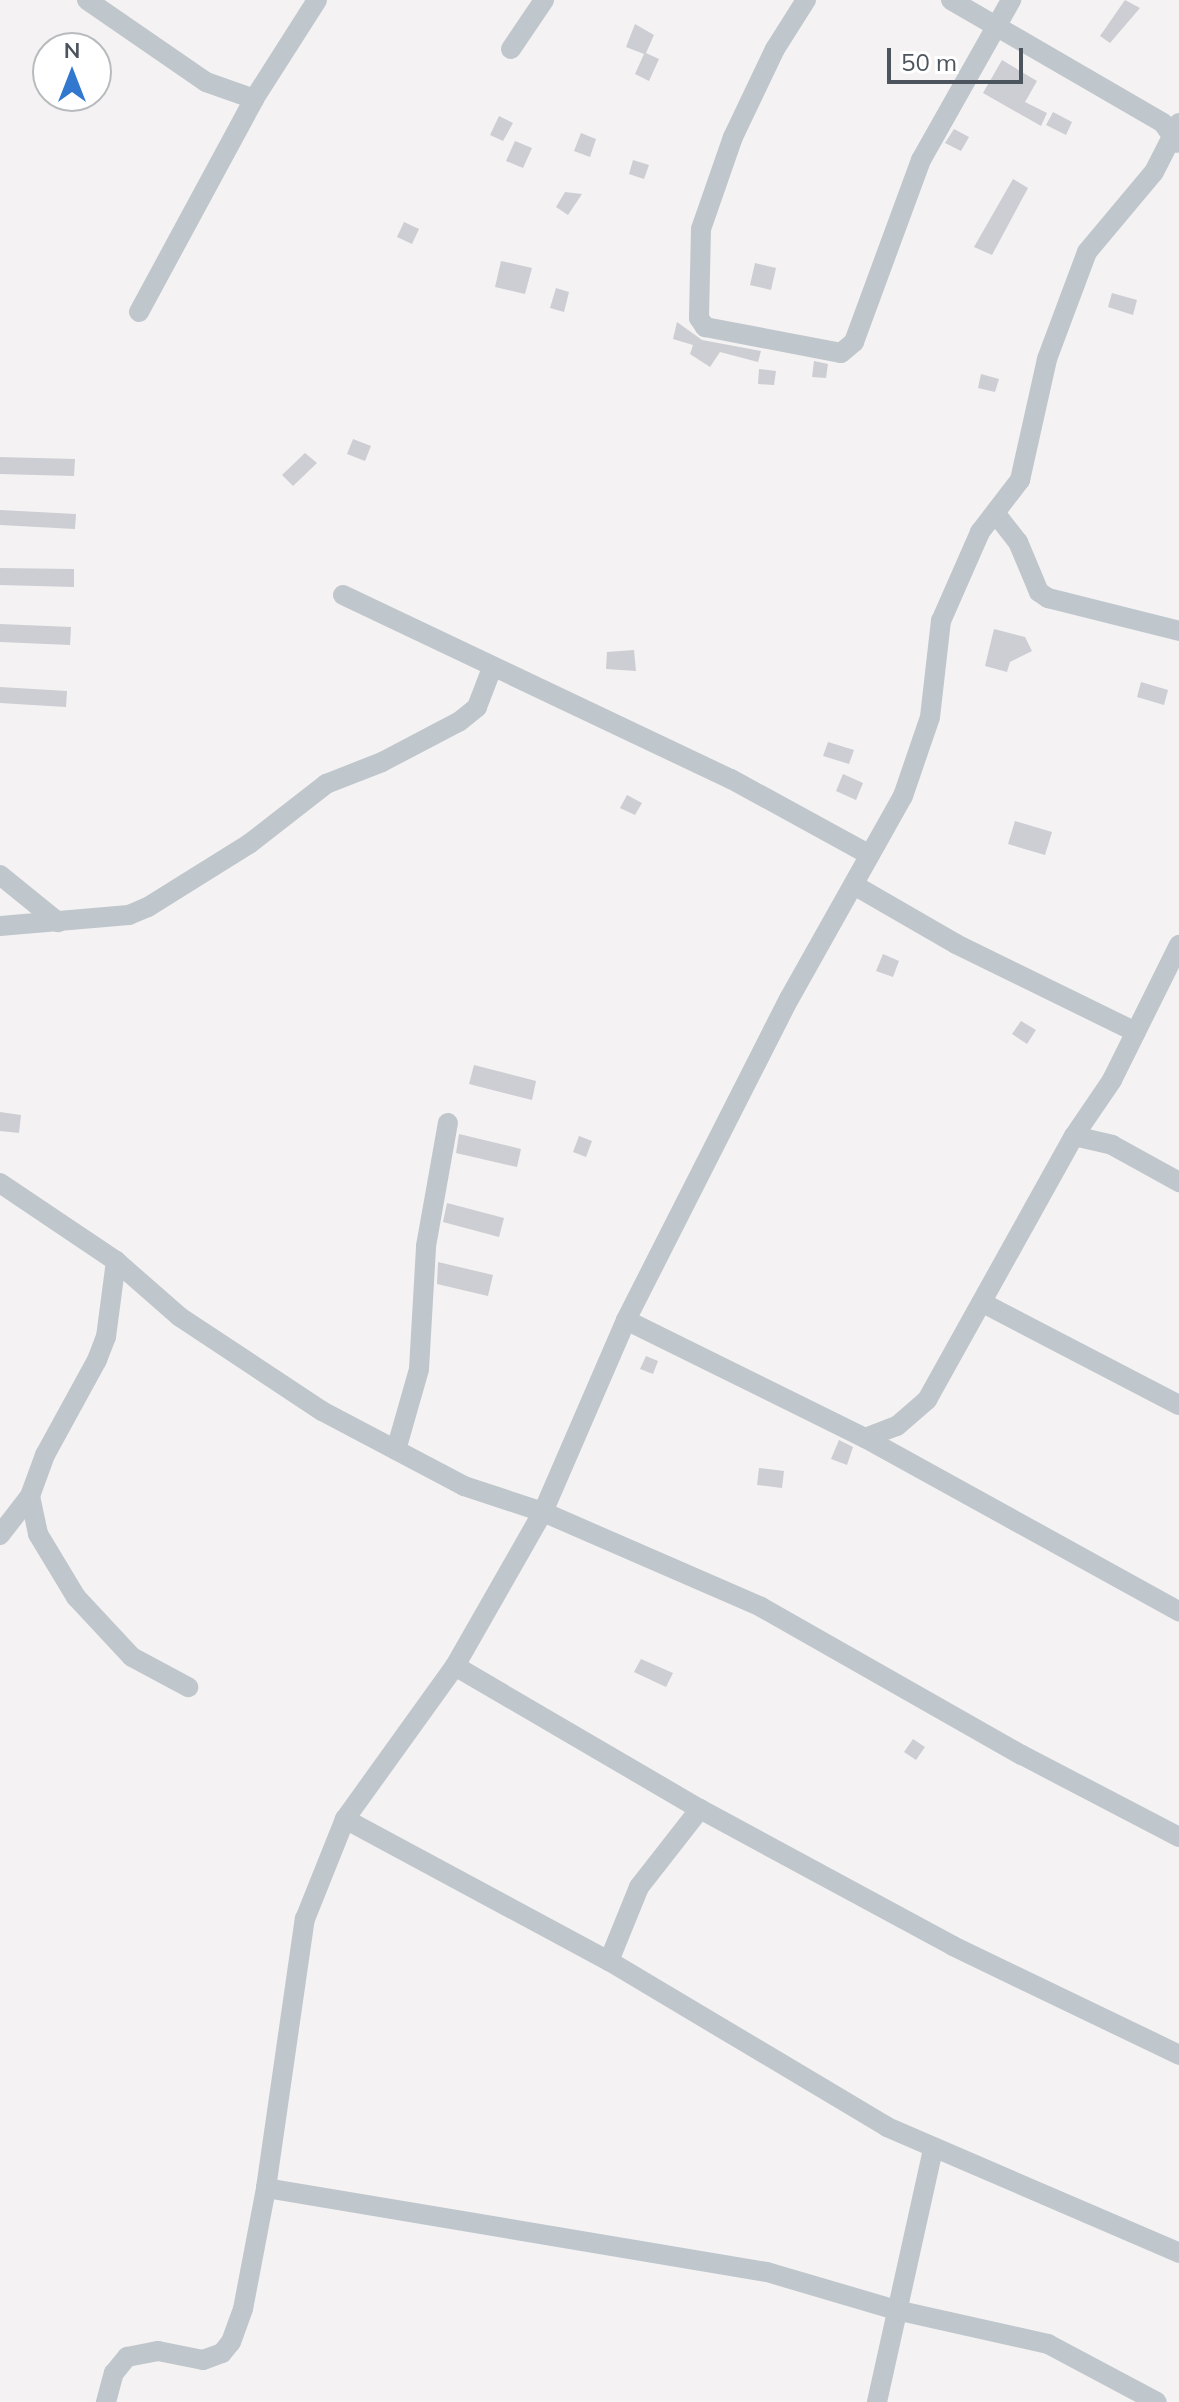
<!DOCTYPE html>
<style>
body{margin:0}
#map{position:relative;width:1179px;height:2402px;overflow:hidden;background:#f4f2f2;font-family:Mulish,sans-serif}
div>[style]{position:absolute}
[style*='--x']{left:calc(var(--x)*1px);top:calc(var(--y)*1px);width:calc(var(--w)*1px);rotate:calc(var(--a)*1deg)}
.building>*{inset:0;background:#cdced3}
.minor>*{height:20px;margin:-10px;padding:0 10px;transform-origin:10px;border-radius:10px;background:#bfc6cc}
span{translate:-50% -50%;white-space:nowrap;text-align:center;line-height:1.15;-webkit-text-stroke:8px #fff;paint-order:stroke}
.north{position:absolute;left:32px;top:32px;width:80px;height:80px;box-sizing:border-box;background:#fff;border:2px solid #b7bbbe;border-radius:50%;rotate:0deg;font-size:22px;font-weight:700;line-height:32px;text-align:center;color:#4c555d}
.north::after{content:'';display:block;margin:auto;width:28px;height:36px;background:#3178ce;clip-path:polygon(50% 0,100% 100%,50% 72%,0 100%)}
.scale{position:absolute;left:887px;top:48px;width:136px;height:36px;box-sizing:border-box;border:4px solid #4c555d;border-top:0;padding-left:10px;font-size:24px;line-height:28px;white-space:nowrap;color:#4c555d;-webkit-text-stroke:6px #fff;paint-order:stroke}
</style>
<div id="map">
<div class="building">
<div style="clip-path:polygon(1125px 0,1140px 8px,1110px 43px,1100px 36px)"></div>
<div style="clip-path:polygon(635px 24px,654px 35px,646px 53px,659px 59px,649px 81px,635px 74px,644px 54px,626px 47px)"></div>
<div style="clip-path:polygon(1002px 60px,1037px 81px,1025px 102px,1047px 113px,1041px 126px,983px 93px)"></div>
<div style="clip-path:polygon(1053px 112px,1072px 122px,1066px 135px,1046px 125px)"></div>
<div style="clip-path:polygon(499px 116px,513px 123px,503px 141px,490px 135px)"></div>
<div style="clip-path:polygon(954px 129px,969px 137px,961px 151px,945px 143px)"></div>
<div style="clip-path:polygon(581px 133px,596px 139px,590px 157px,574px 151px)"></div>
<div style="clip-path:polygon(515px 141px,532px 148px,523px 168px,506px 161px)"></div>
<div style="clip-path:polygon(633px 160px,649px 165px,644px 179px,629px 174px)"></div>
<div style="clip-path:polygon(1013px 179px,1028px 188px,992px 255px,974px 247px)"></div>
<div style="clip-path:polygon(565px 192px,582px 194px,568px 215px,556px 207px)"></div>
<div style="clip-path:polygon(404px 222px,419px 229px,412px 244px,397px 237px)"></div>
<div style="clip-path:polygon(501px 261px,532px 268px,525px 294px,495px 287px)"></div>
<div style="clip-path:polygon(755px 263px,776px 268px,771px 290px,750px 285px)"></div>
<div style="clip-path:polygon(556px 288px,569px 292px,564px 312px,550px 308px)"></div>
<div style="clip-path:polygon(1112px 293px,1137px 300px,1133px 315px,1108px 307px)"></div>
<div style="clip-path:polygon(677px 322px,702px 340px,761px 351px,758px 362px,720px 352px,710px 367px,690px 354px,693px 345px,673px 339px)"></div>
<div style="clip-path:polygon(814px 361px,828px 364px,826px 378px,812px 377px)"></div>
<div style="clip-path:polygon(759px 369px,776px 371px,774px 385px,758px 384px)"></div>
<div style="clip-path:polygon(981px 374px,999px 379px,995px 392px,978px 388px)"></div>
<div style="clip-path:polygon(353px 439px,371px 446px,365px 461px,347px 454px)"></div>
<div style="clip-path:polygon(305px 453px,317px 463px,293px 486px,282px 475px)"></div>
<div style="clip-path:polygon(0 457px,75px 459px,74px 476px,0 474px)"></div>
<div style="clip-path:polygon(0 510px,76px 514px,75px 529px,0 525px)"></div>
<div style="clip-path:polygon(0 568px,74px 569px,74px 587px,0 585px)"></div>
<div style="clip-path:polygon(0 624px,71px 627px,70px 645px,0 642px)"></div>
<div style="clip-path:polygon(994px 629px,1025px 637px,1032px 651px,1010px 662px,1007px 672px,985px 666px)"></div>
<div style="clip-path:polygon(634px 650px,636px 671px,606px 669px,607px 652px)"></div>
<div style="clip-path:polygon(1141px 682px,1168px 690px,1164px 705px,1137px 697px)"></div>
<div style="clip-path:polygon(0 687px,67px 691px,66px 707px,0 703px)"></div>
<div style="clip-path:polygon(828px 742px,854px 750px,849px 764px,823px 756px)"></div>
<div style="clip-path:polygon(843px 774px,863px 783px,856px 800px,836px 791px)"></div>
<div style="clip-path:polygon(627px 795px,642px 803px,635px 815px,620px 808px)"></div>
<div style="clip-path:polygon(1015px 821px,1052px 832px,1045px 855px,1008px 844px)"></div>
<div style="clip-path:polygon(883px 954px,899px 961px,893px 977px,876px 971px)"></div>
<div style="clip-path:polygon(1021px 1021px,1036px 1030px,1027px 1044px,1012px 1034px)"></div>
<div style="clip-path:polygon(474px 1065px,536px 1081px,532px 1100px,469px 1084px)"></div>
<div style="clip-path:polygon(0 1112px,21px 1115px,19px 1133px,0 1131px)"></div>
<div style="clip-path:polygon(459px 1134px,521px 1149px,517px 1167px,456px 1153px)"></div>
<div style="clip-path:polygon(579px 1136px,592px 1141px,586px 1157px,573px 1152px)"></div>
<div style="clip-path:polygon(447px 1203px,504px 1218px,499px 1237px,443px 1222px)"></div>
<div style="clip-path:polygon(438px 1262px,493px 1275px,488px 1296px,437px 1284px)"></div>
<div style="clip-path:polygon(646px 1356px,658px 1361px,653px 1374px,640px 1369px)"></div>
<div style="clip-path:polygon(839px 1440px,853px 1447px,847px 1465px,831px 1459px)"></div>
<div style="clip-path:polygon(759px 1468px,784px 1471px,782px 1488px,757px 1485px)"></div>
<div style="clip-path:polygon(641px 1659px,673px 1673px,666px 1687px,634px 1672px)"></div>
<div style="clip-path:polygon(913px 1739px,925px 1747px,916px 1760px,904px 1752px)"></div>
</div>
<div class="minor">
<div style="--x:87;--y:0;--w:145;--a:34.6"></div>
<div style="--x:206;--y:82;--w:51;--a:19.5"></div>
<div style="--x:806;--y:0;--w:58;--a:122.3"></div>
<div style="--x:775;--y:49;--w:98;--a:115.5"></div>
<div style="--x:733;--y:137;--w:97;--a:109.2"></div>
<div style="--x:701;--y:229;--w:89;--a:91.3"></div>
<div style="--x:699;--y:318;--w:11;--a:56"></div>
<div style="--x:705;--y:327;--w:138;--a:10.8"></div>
<div style="--x:841;--y:353;--w:17;--a:-40"></div>
<div style="--x:854;--y:342;--w:194;--a:-69.8"></div>
<div style="--x:921;--y:160;--w:184;--a:-60.6"></div>
<div style="--x:951;--y:0;--w:245;--a:30.1"></div>
<div style="--x:1163;--y:123;--w:24;--a:55"></div>
<div style="--x:511;--y:49;--w:59;--a:-56"></div>
<div style="--x:139;--y:312;--w:242;--a:-61.6"></div>
<div style="--x:254;--y:99;--w:117;--a:-57.5"></div>
<div style="--x:996;--y:514;--w:36;--a:52"></div>
<div style="--x:1018;--y:542;--w:54;--a:67.2"></div>
<div style="--x:1039;--y:592;--w:11;--a:34"></div>
<div style="--x:1048;--y:598;--w:135;--a:14.1"></div>
<div style="--x:343;--y:595;--w:429;--a:25.4"></div>
<div style="--x:731;--y:779;--w:158;--a:28.7"></div>
<div style="--x:0;--y:875;--w:75;--a:39"></div>
<div style="--x:854;--y:885;--w:118;--a:30"></div>
<div style="--x:956;--y:944;--w:200;--a:26.1"></div>
<div style="--x:0;--y:926;--w:129;--a:-4.9"></div>
<div style="--x:129;--y:915;--w:21;--a:-23"></div>
<div style="--x:148;--y:907;--w:119;--a:-32"></div>
<div style="--x:249;--y:844;--w:98;--a:-37.9"></div>
<div style="--x:326;--y:784;--w:60;--a:-21.4"></div>
<div style="--x:382;--y:762;--w:88;--a:-27.7"></div>
<div style="--x:460;--y:721;--w:22;--a:-39"></div>
<div style="--x:477;--y:707;--w:42;--a:-69"></div>
<div style="--x:1074;--y:1136;--w:39;--a:13"></div>
<div style="--x:1112;--y:1145;--w:77;--a:28.9"></div>
<div style="--x:0;--y:1183;--w:140;--a:33.9"></div>
<div style="--x:116;--y:1261;--w:85;--a:41.2"></div>
<div style="--x:180;--y:1317;--w:170;--a:33.5"></div>
<div style="--x:322;--y:1411;--w:161;--a:27.8"></div>
<div style="--x:464;--y:1486;--w:83;--a:18.2"></div>
<div style="--x:543;--y:1512;--w:238;--a:23.5"></div>
<div style="--x:761;--y:1607;--w:300;--a:29.6"></div>
<div style="--x:1022;--y:1755;--w:177;--a:27.6"></div>
<div style="--x:983;--y:1303;--w:221;--a:27.5"></div>
<div style="--x:626;--y:1320;--w:267;--a:26.3"></div>
<div style="--x:865;--y:1438;--w:359;--a:28.9"></div>
<div style="--x:865;--y:1438;--w:34;--a:-21"></div>
<div style="--x:897;--y:1426;--w:40;--a:-41"></div>
<div style="--x:927;--y:1400;--w:302;--a:-60.9"></div>
<div style="--x:1074;--y:1136;--w:68;--a:-55.8"></div>
<div style="--x:1112;--y:1080;--w:151;--a:-63.6"></div>
<div style="--x:396;--y:1450;--w:84;--a:-74.1"></div>
<div style="--x:419;--y:1369;--w:123;--a:-86.7"></div>
<div style="--x:426;--y:1246;--w:125;--a:-79.9"></div>
<div style="--x:30;--y:1496;--w:39;--a:78"></div>
<div style="--x:38;--y:1534;--w:74;--a:58.9"></div>
<div style="--x:76;--y:1597;--w:82;--a:47"></div>
<div style="--x:132;--y:1657;--w:64;--a:28.2"></div>
<div style="--x:0;--y:1535;--w:49;--a:-52.4"></div>
<div style="--x:30;--y:1496;--w:44;--a:-69.9"></div>
<div style="--x:45;--y:1455;--w:108;--a:-61.3"></div>
<div style="--x:97;--y:1360;--w:25;--a:-69"></div>
<div style="--x:106;--y:1337;--w:77;--a:-82.5"></div>
<div style="--x:455;--y:1666;--w:284;--a:30.3"></div>
<div style="--x:700;--y:1809;--w:288;--a:28.4"></div>
<div style="--x:953;--y:1946;--w:251;--a:25.7"></div>
<div style="--x:345;--y:1819;--w:300;--a:28.3"></div>
<div style="--x:609;--y:1961;--w:324;--a:30.8"></div>
<div style="--x:887;--y:2127;--w:318;--a:23.3"></div>
<div style="--x:609;--y:1961;--w:80;--a:-67.9"></div>
<div style="--x:639;--y:1887;--w:99;--a:-52"></div>
<div style="--x:266;--y:2188;--w:508;--a:9.52"></div>
<div style="--x:767;--y:2272;--w:134;--a:16.4"></div>
<div style="--x:896;--y:2310;--w:156;--a:12.6"></div>
<div style="--x:1048;--y:2344;--w:123;--a:28"></div>
<div style="--x:106;--y:2402;--w:30;--a:-75"></div>
<div style="--x:114;--y:2373;--w:21;--a:-51"></div>
<div style="--x:127;--y:2357;--w:32;--a:-11"></div>
<div style="--x:158;--y:2351;--w:46;--a:11.3"></div>
<div style="--x:203;--y:2360;--w:20;--a:-20"></div>
<div style="--x:222;--y:2353;--w:14;--a:-51"></div>
<div style="--x:231;--y:2342;--w:35;--a:-70"></div>
<div style="--x:243;--y:2309;--w:123;--a:-79.2"></div>
<div style="--x:266;--y:2188;--w:272;--a:-81.8"></div>
<div style="--x:305;--y:1919;--w:108;--a:-68.2"></div>
<div style="--x:345;--y:1819;--w:188;--a:-54.3"></div>
<div style="--x:455;--y:1666;--w:177;--a:-60.3"></div>
<div style="--x:543;--y:1512;--w:209;--a:-66.6"></div>
<div style="--x:626;--y:1320;--w:360;--a:-63.1"></div>
<div style="--x:789;--y:999;--w:233;--a:-60.7"></div>
<div style="--x:903;--y:796;--w:83;--a:-71.1"></div>
<div style="--x:930;--y:717;--w:97;--a:-83.5"></div>
<div style="--x:941;--y:621;--w:97;--a:-66.3"></div>
<div style="--x:980;--y:532;--w:66;--a:-52.4"></div>
<div style="--x:1020;--y:480;--w:124;--a:-77.4"></div>
<div style="--x:1047;--y:359;--w:114;--a:-69.5"></div>
<div style="--x:1087;--y:252;--w:104;--a:-50.1"></div>
<div style="--x:1154;--y:172;--w:55;--a:-63"></div>
<div style="--x:877;--y:2402;--w:258;--a:-77.5"></div>
</div>
<div class="north">N</div>
<div class="scale">50 m</div>
</div>
